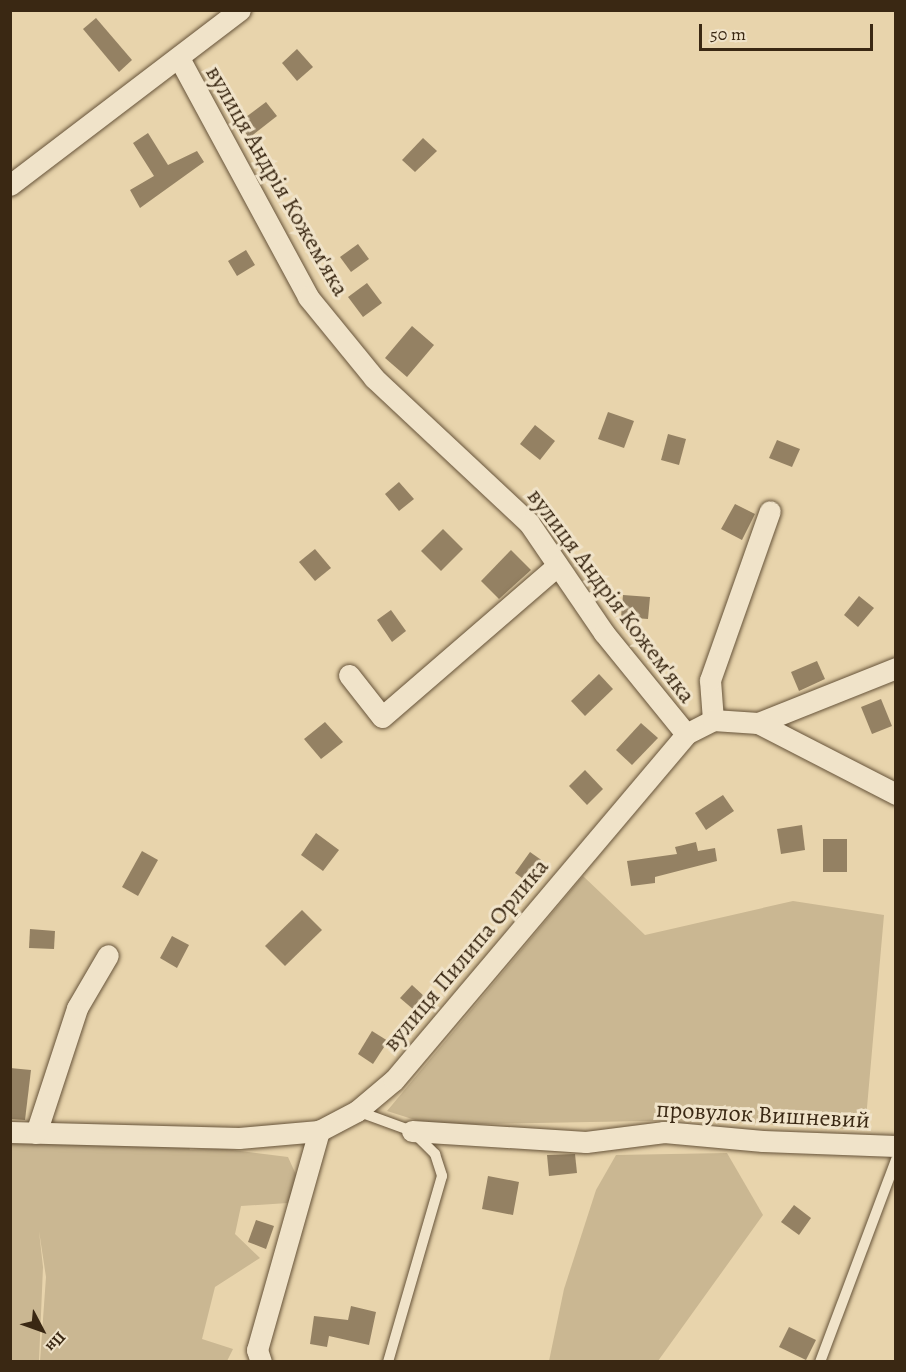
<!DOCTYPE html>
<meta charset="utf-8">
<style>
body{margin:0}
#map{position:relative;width:906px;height:1372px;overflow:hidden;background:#e8d4ac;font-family:Alegreya,serif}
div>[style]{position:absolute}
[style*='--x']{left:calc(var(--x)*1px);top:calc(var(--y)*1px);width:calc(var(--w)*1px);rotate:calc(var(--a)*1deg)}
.green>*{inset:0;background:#cab792}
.building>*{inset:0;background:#948163}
.roads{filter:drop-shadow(0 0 2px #665339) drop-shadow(0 0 2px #665339)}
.lane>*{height:10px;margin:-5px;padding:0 5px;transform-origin:5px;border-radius:5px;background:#f0e3c9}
.street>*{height:21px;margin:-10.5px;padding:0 10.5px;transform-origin:10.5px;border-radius:10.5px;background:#f0e3c9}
span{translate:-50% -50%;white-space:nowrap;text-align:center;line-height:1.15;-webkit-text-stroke:6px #f0e3c9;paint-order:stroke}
.street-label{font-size:24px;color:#3a2813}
.frame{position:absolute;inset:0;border:12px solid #3a2813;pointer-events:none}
.north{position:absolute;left:12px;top:1300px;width:60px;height:60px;-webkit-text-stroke:4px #f0e3c9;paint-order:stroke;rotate:131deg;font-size:16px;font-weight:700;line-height:24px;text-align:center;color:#3a2813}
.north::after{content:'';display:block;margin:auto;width:21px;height:27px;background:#3a2813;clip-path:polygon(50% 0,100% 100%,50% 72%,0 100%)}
.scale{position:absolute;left:699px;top:24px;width:174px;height:27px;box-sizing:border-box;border:3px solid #3a2813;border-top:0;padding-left:8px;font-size:18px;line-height:21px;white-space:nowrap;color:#3a2813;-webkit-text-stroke:4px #f0e3c9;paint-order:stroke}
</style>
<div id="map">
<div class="green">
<div style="clip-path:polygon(583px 876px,645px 935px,793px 901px,884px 915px,865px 1130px,702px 1120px,431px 1125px,387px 1111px)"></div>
<div style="clip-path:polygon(11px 1140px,189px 1146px,190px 1150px,217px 1148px,288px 1157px,298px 1179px,288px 1203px,241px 1206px,235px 1234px,260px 1258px,215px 1287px,202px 1339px,233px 1349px,227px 1361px,40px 1361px,46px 1277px,39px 1231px,43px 1267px,39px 1361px,11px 1362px)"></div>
<div style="clip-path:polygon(727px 1153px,763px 1215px,658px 1361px,549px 1361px,564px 1289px,596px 1190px,616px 1155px)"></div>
</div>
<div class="building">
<div style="clip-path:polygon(96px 18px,132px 60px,119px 72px,83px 29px)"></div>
<div style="clip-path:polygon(297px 49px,313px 67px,297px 81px,282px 63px)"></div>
<div style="clip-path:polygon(266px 102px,277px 116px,249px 138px,238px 123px)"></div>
<div style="clip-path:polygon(148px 133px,168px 165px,197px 151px,204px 162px,140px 208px,130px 190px,154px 176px,133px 143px)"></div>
<div style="clip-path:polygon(423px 138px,437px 151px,415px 172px,402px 160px)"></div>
<div style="clip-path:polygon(358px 244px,369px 259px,351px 272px,340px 257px)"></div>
<div style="clip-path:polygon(246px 250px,255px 265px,237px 276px,228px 261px)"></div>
<div style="clip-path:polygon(367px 283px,382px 303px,363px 317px,348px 297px)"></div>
<div style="clip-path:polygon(412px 326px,434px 345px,407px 377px,385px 358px)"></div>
<div style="clip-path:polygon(608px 412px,634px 421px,624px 448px,598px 439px)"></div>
<div style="clip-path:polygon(535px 425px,555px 441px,540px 460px,520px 444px)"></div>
<div style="clip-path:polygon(668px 434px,686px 439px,679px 465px,661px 460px)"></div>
<div style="clip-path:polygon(777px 440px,800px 449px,792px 467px,769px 458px)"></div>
<div style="clip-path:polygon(399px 482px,414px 499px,399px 511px,385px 494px)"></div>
<div style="clip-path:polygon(735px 504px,755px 514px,742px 540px,721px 529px)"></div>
<div style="clip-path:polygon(443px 529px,463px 549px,441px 571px,421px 551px)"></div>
<div style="clip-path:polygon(315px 549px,331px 568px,315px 581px,299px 562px)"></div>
<div style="clip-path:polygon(511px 550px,531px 570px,499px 599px,481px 581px)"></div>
<div style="clip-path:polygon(623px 595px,650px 597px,648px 619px,621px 617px)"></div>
<div style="clip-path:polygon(859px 596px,874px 608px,858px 627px,844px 615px)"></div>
<div style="clip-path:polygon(391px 610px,406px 631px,392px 642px,377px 620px)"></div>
<div style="clip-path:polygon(817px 661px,825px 679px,799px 691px,791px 672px)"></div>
<div style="clip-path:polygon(599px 674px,613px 689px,585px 716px,571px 701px)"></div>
<div style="clip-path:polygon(881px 699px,892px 726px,872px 734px,861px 707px)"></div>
<div style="clip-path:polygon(325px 722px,343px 742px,321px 759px,304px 739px)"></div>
<div style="clip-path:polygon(641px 723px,658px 738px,632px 765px,616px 750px)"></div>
<div style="clip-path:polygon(585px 770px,603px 789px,587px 805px,569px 786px)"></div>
<div style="clip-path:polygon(723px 795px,734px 811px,706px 830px,695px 813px)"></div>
<div style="clip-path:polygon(802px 825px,805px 850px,781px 854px,777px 829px)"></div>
<div style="clip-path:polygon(316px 833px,339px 850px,323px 871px,301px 855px)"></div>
<div style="clip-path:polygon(823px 839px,847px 839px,847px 872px,823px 872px)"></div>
<div style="clip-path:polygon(696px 842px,698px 851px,715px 848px,717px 861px,655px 877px,655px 883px,631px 886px,627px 861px,677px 854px,675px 847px)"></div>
<div style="clip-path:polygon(142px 851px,158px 860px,138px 896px,122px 887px)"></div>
<div style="clip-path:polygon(530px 852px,547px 864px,532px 885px,515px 873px)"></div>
<div style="clip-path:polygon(302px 910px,322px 930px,285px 966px,265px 946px)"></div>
<div style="clip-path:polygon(30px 929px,55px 931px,54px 949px,29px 948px)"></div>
<div style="clip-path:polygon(172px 936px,189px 945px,177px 968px,160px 958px)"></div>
<div style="clip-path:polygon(412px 985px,425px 997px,414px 1010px,400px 998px)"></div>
<div style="clip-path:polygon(372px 1031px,388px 1041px,373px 1064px,358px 1054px)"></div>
<div style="clip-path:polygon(10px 1068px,31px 1070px,25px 1120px,10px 1119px)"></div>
<div style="clip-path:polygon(575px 1154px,577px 1173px,549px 1176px,547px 1155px)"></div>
<div style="clip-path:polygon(488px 1176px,519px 1182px,513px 1215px,482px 1209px)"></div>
<div style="clip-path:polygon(794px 1205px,811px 1218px,799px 1235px,781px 1222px)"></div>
<div style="clip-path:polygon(256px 1220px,274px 1226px,266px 1249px,248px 1242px)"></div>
<div style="clip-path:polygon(351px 1306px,376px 1312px,369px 1345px,329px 1336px,327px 1347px,310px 1344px,314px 1316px,348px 1320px)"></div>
<div style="clip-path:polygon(789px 1327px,816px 1340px,806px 1360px,779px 1347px)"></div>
</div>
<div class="roads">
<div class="lane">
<div style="--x:357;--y:1111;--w:59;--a:20"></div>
<div style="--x:412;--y:1131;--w:33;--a:45"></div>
<div style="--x:435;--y:1154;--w:23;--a:72"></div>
<div style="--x:442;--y:1176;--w:194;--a:106.2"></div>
<div style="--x:820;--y:1362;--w:216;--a:-69.4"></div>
</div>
<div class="street">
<div style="--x:179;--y:58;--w:272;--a:61.6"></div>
<div style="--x:308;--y:297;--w:104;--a:50.8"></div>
<div style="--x:374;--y:378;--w:212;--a:43.1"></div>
<div style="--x:529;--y:523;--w:133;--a:55.7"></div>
<div style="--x:604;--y:633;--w:130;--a:50.9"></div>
<div style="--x:10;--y:185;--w:289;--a:-37.3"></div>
<div style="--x:349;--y:675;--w:53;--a:51.8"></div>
<div style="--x:382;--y:717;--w:231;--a:-40.8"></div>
<div style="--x:713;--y:720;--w:40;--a:-94.3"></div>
<div style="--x:710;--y:680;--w:179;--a:-70.5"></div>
<div style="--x:758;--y:723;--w:149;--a:-21.7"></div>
<div style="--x:412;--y:1131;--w:174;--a:3.6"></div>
<div style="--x:586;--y:1142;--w:79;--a:-7.3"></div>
<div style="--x:664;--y:1132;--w:99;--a:5.2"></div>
<div style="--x:763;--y:1141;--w:133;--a:2.2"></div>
<div style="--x:10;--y:1132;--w:229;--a:1.5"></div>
<div style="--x:239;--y:1138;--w:80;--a:-5"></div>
<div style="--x:319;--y:1131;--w:43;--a:-27.8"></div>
<div style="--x:357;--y:1111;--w:48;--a:-40"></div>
<div style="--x:394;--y:1080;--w:453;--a:-49.8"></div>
<div style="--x:686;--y:734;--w:30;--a:-27"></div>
<div style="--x:713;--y:720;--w:45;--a:3.8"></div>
<div style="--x:758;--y:723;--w:155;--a:27.2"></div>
<div style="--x:36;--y:1133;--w:132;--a:-71.8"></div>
<div style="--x:77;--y:1008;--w:61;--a:-59.7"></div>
<div style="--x:261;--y:1362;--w:13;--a:-108"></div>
<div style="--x:257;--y:1350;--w:228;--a:-74.2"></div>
</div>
</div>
<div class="street-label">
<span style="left:277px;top:181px;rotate:60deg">вулиця Андрія Кожем'яка</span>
<span style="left:611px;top:596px;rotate:53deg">вулиця Андрія Кожем'яка</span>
<span style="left:466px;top:955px;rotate:-50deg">вулиця Пилипа Орлика</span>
<span style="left:763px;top:1115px;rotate:3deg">провулок Вишневий</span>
</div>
<div class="frame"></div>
<div class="north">Пн</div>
<div class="scale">50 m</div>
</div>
